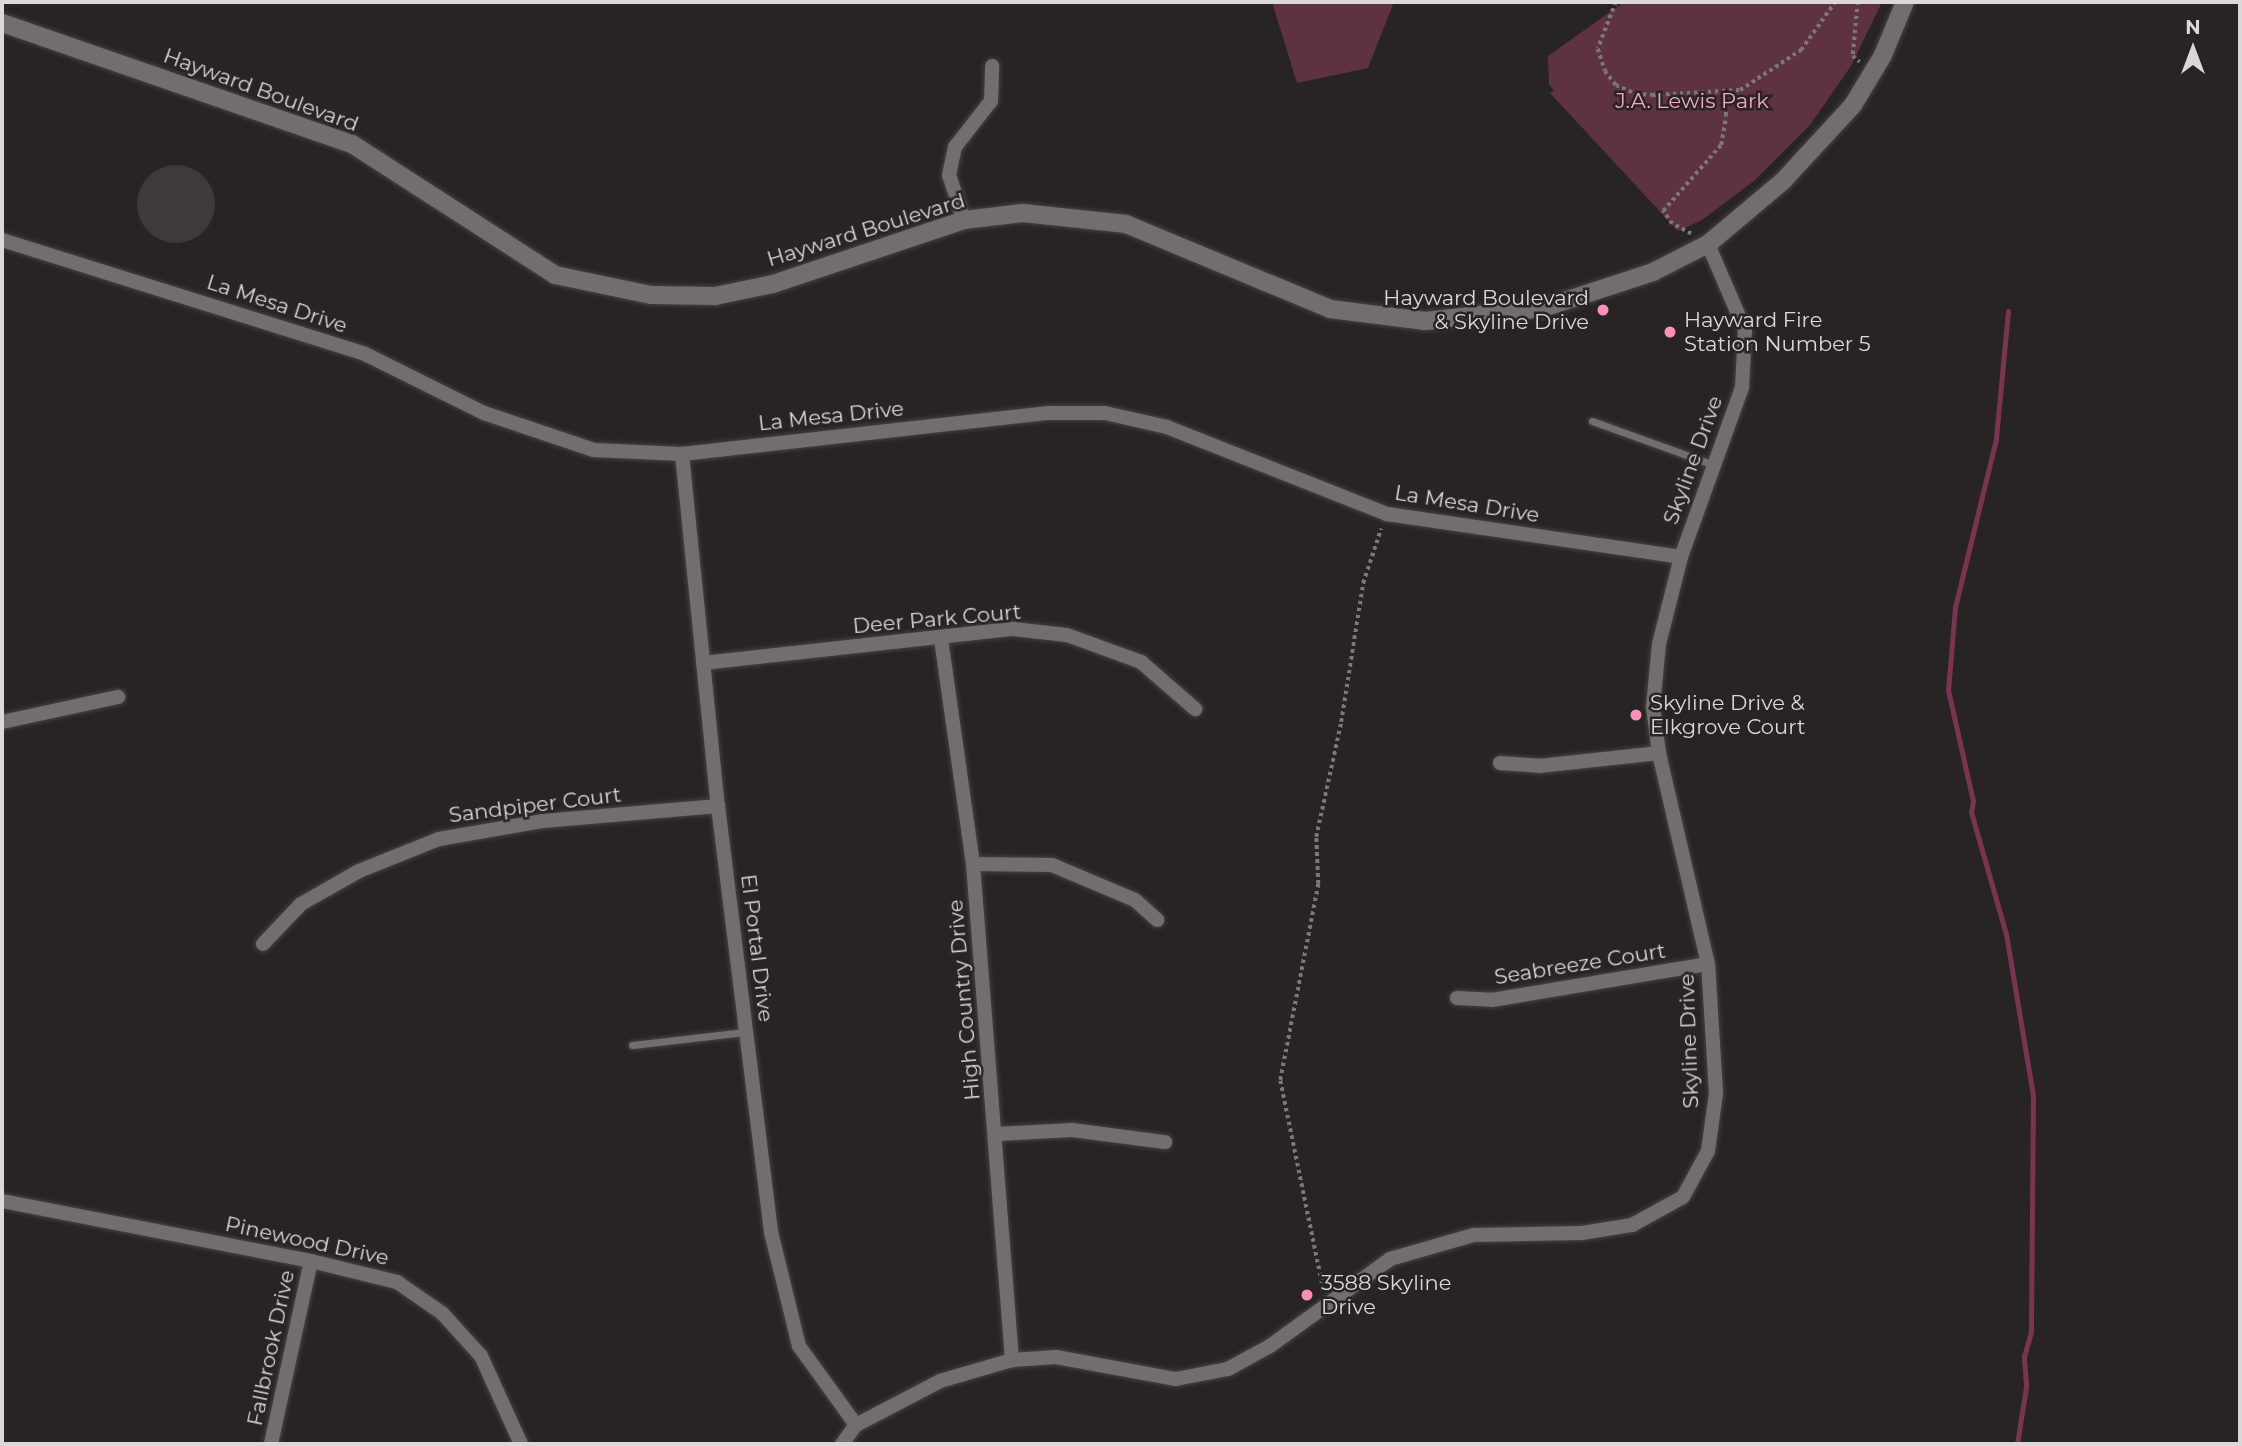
<!DOCTYPE html>
<style>
body{margin:0}
#map{position:relative;width:2242px;height:1446px;overflow:hidden;background:#282425;font-family:Montserrat,sans-serif}
div>[style]{position:absolute}
[style*='--x']{left:calc(var(--x)*1px);top:calc(var(--y)*1px);width:calc(var(--w)*1px);rotate:calc(var(--a)*1deg)}
.green>*{inset:0;background:#5e3243}
.stream>*{height:5px;margin:-2.5px;padding:0 2.5px;transform-origin:2.5px;border-radius:2.5px;background:#7a3451}
.building>*{inset:0;background:#3e3a3b}
.round{border-radius:50%}
.path>*{height:3.5px;margin-top:-1.75px;transform-origin:0;background:repeating-linear-gradient(90deg,#7c7879 0 3.5px,transparent 0 7px)}
.roads{filter:drop-shadow(0 0 2px #454243) drop-shadow(0 0 2px #454243)}
.service>*{height:7px;margin:-3.5px;padding:0 3.5px;transform-origin:3.5px;border-radius:3.5px;background:#726d6f}
.minor>*{height:14px;margin:-7px;padding:0 7px;transform-origin:7px;border-radius:7px;background:#726d6f}
.secondary>*{height:18px;margin:-9px;padding:0 9px;transform-origin:9px;border-radius:9px;background:#726d6f}
.dots>*{width:19px;height:19px;translate:-50% -50%;box-sizing:border-box;border:4px solid #282425;border-radius:50%}
span{translate:-50% -50%;white-space:nowrap;text-align:center;line-height:1.15;-webkit-text-stroke:5px #282425;paint-order:stroke}
.street-label{font-size:21px;color:#dad8d9}
.park-label{font-size:21px;color:#f9a5c4}
.poi-label{font-size:21px;color:#dad8d9}
.right{translate:-100% -50%;text-align:right}
.left{translate:0 -50%;text-align:left}
.frame{position:absolute;inset:0;border:4px solid #dad8d9;pointer-events:none}
.north{position:absolute;left:2158px;top:14px;width:70px;height:70px;-webkit-text-stroke:5px #282425;paint-order:stroke;rotate:0deg;font-size:19px;font-weight:700;line-height:28px;text-align:center;color:#dad8d9}
.north::after{content:'';display:block;margin:auto;width:24px;height:32px;background:#dad8d9;clip-path:polygon(50% 0,100% 100%,50% 72%,0 100%)}
</style>
<div id="map">
<div class="green">
<div style="clip-path:polygon(1272px 2px,1394px 2px,1368px 68px,1297px 83px)"></div>
<div style="clip-path:polygon(1624px 2px,1882px 2px,1851px 66px,1810px 125px,1755px 180px,1702px 220px,1678px 231px,1550px 93px,1554px 90px,1549px 85px,1548px 56px)"></div>
</div>
<div class="stream">
<div style="--x:2008;--y:311;--w:129;--a:95.4"></div>
<div style="--x:1996;--y:439;--w:173;--a:103.7"></div>
<div style="--x:1955;--y:607;--w:83;--a:94.8"></div>
<div style="--x:1948;--y:690;--w:114;--a:77.3"></div>
<div style="--x:1973;--y:801;--w:11;--a:100"></div>
<div style="--x:1971;--y:812;--w:127;--a:74"></div>
<div style="--x:2006;--y:934;--w:163;--a:80.5"></div>
<div style="--x:2033;--y:1095;--w:237;--a:90.5"></div>
<div style="--x:2031;--y:1332;--w:26;--a:106"></div>
<div style="--x:2024;--y:1357;--w:30;--a:86"></div>
<div style="--x:2026;--y:1387;--w:58;--a:99"></div>
</div>
<div class="building">
<div class="round" style="left:137px;top:165px;width:78px;height:78px"></div>
</div>
<div class="path">
<div style="--x:1616;--y:2;--w:50;--a:111"></div>
<div style="--x:1598;--y:49;--w:23;--a:72"></div>
<div style="--x:1605;--y:71;--w:18;--a:52"></div>
<div style="--x:1616;--y:85;--w:22;--a:24"></div>
<div style="--x:1636;--y:94;--w:16;--a:4"></div>
<div style="--x:1652;--y:95;--w:88;--a:-3.3"></div>
<div style="--x:1740;--y:90;--w:73;--a:-33.3"></div>
<div style="--x:1801;--y:50;--w:59;--a:-54.7"></div>
<div style="--x:1858;--y:2;--w:54;--a:95.3"></div>
<div style="--x:1853;--y:56;--w:9;--a:41"></div>
<div style="--x:1691;--y:234;--w:21;--a:-152"></div>
<div style="--x:1672;--y:224;--w:16;--a:-125"></div>
<div style="--x:1663;--y:211;--w:88;--a:-48.7"></div>
<div style="--x:1721;--y:145;--w:29;--a:-80"></div>
<div style="--x:1726;--y:116;--w:22;--a:-98"></div>
<div style="--x:1323;--y:1290;--w:214;--a:-101.6"></div>
<div style="--x:1280;--y:1080;--w:200;--a:-79"></div>
<div style="--x:1318;--y:884;--w:47;--a:-92.4"></div>
<div style="--x:1316;--y:837;--w:118;--a:-77.7"></div>
<div style="--x:1341;--y:722;--w:141;--a:-81"></div>
<div style="--x:1363;--y:583;--w:57;--a:-71.6"></div>
</div>
<div class="roads">
<div class="service">
<div style="--x:1592;--y:421;--w:130;--a:19.8"></div>
<div style="--x:632;--y:1045;--w:114;--a:-6.6"></div>
</div>
<div class="minor">
<div style="--x:964;--y:220;--w:47;--a:-108.4"></div>
<div style="--x:949;--y:175;--w:29;--a:-78"></div>
<div style="--x:955;--y:147;--w:58;--a:-52"></div>
<div style="--x:991;--y:101;--w:35;--a:-88"></div>
<div style="--x:2;--y:240;--w:380;--a:17.4"></div>
<div style="--x:365;--y:354;--w:133;--a:26.4"></div>
<div style="--x:484;--y:413;--w:116;--a:18.6"></div>
<div style="--x:594;--y:450;--w:88;--a:2.6"></div>
<div style="--x:682;--y:454;--w:369;--a:-6.4"></div>
<div style="--x:1049;--y:413;--w:56;--a:0"></div>
<div style="--x:1105;--y:413;--w:64;--a:12.7"></div>
<div style="--x:1167;--y:427;--w:237;--a:21.6"></div>
<div style="--x:1387;--y:514;--w:297;--a:8.3"></div>
<div style="--x:682;--y:454;--w:354;--a:84.2"></div>
<div style="--x:718;--y:806;--w:429;--a:82.9"></div>
<div style="--x:771;--y:1232;--w:117;--a:76.2"></div>
<div style="--x:799;--y:1346;--w:97;--a:54.2"></div>
<div style="--x:941;--y:639;--w:227;--a:81.9"></div>
<div style="--x:973;--y:864;--w:498;--a:85.5"></div>
<div style="--x:703;--y:663;--w:312;--a:-6.3"></div>
<div style="--x:1013;--y:629;--w:54;--a:6.3"></div>
<div style="--x:1067;--y:635;--w:79;--a:20"></div>
<div style="--x:1141;--y:662;--w:72;--a:41"></div>
<div style="--x:2;--y:722;--w:119;--a:-12.2"></div>
<div style="--x:1500;--y:763;--w:39;--a:4"></div>
<div style="--x:1539;--y:766;--w:121;--a:-6.2"></div>
<div style="--x:973;--y:864;--w:79;--a:0.7"></div>
<div style="--x:1052;--y:865;--w:90;--a:22.9"></div>
<div style="--x:1135;--y:900;--w:30;--a:42"></div>
<div style="--x:263;--y:944;--w:55;--a:-46.5"></div>
<div style="--x:301;--y:904;--w:67;--a:-29.6"></div>
<div style="--x:359;--y:871;--w:86;--a:-21.8"></div>
<div style="--x:439;--y:839;--w:106;--a:-9.8"></div>
<div style="--x:543;--y:821;--w:176;--a:-4.9"></div>
<div style="--x:1457;--y:998;--w:35;--a:3"></div>
<div style="--x:1492;--y:1000;--w:219;--a:-9.5"></div>
<div style="--x:997;--y:1134;--w:75;--a:-3.1"></div>
<div style="--x:1072;--y:1130;--w:94;--a:7.4"></div>
<div style="--x:2;--y:1201;--w:315;--a:11"></div>
<div style="--x:311;--y:1261;--w:89;--a:13.7"></div>
<div style="--x:397;--y:1282;--w:55;--a:34.6"></div>
<div style="--x:442;--y:1313;--w:58;--a:47.8"></div>
<div style="--x:481;--y:1356;--w:97;--a:65.6"></div>
<div style="--x:271;--y:1444;--w:187;--a:-77.7"></div>
<div style="--x:842;--y:1444;--w:24;--a:-54"></div>
<div style="--x:856;--y:1425;--w:95;--a:-27.6"></div>
<div style="--x:940;--y:1381;--w:75;--a:-16.3"></div>
<div style="--x:1012;--y:1360;--w:44;--a:-3.9"></div>
<div style="--x:1056;--y:1357;--w:122;--a:10.4"></div>
<div style="--x:1176;--y:1379;--w:53;--a:-10.9"></div>
<div style="--x:1228;--y:1369;--w:48;--a:-28.7"></div>
<div style="--x:1270;--y:1346;--w:148;--a:-35.9"></div>
<div style="--x:1390;--y:1259;--w:86;--a:-16.1"></div>
<div style="--x:1473;--y:1235;--w:109;--a:-1.1"></div>
<div style="--x:1582;--y:1233;--w:51;--a:-9.1"></div>
<div style="--x:1632;--y:1225;--w:58;--a:-28.8"></div>
<div style="--x:1683;--y:1197;--w:52;--a:-61.5"></div>
<div style="--x:1708;--y:1151;--w:59;--a:-82.1"></div>
<div style="--x:1716;--y:1093;--w:129;--a:-93.5"></div>
<div style="--x:1708;--y:964;--w:217;--a:-103.1"></div>
<div style="--x:1659;--y:753;--w:46;--a:-97.4"></div>
<div style="--x:1653;--y:707;--w:63;--a:-84.6"></div>
<div style="--x:1659;--y:644;--w:90;--a:-75.8"></div>
<div style="--x:1681;--y:557;--w:180;--a:-70.2"></div>
<div style="--x:1742;--y:388;--w:58;--a:-87"></div>
<div style="--x:1745;--y:330;--w:94;--a:-113.3"></div>
</div>
<div class="secondary">
<div style="--x:2;--y:23;--w:370;--a:19.1"></div>
<div style="--x:352;--y:144;--w:242;--a:32.8"></div>
<div style="--x:555;--y:275;--w:98;--a:11.8"></div>
<div style="--x:651;--y:295;--w:64;--a:0.9"></div>
<div style="--x:715;--y:296;--w:59;--a:-11.7"></div>
<div style="--x:773;--y:284;--w:201;--a:-18.5"></div>
<div style="--x:964;--y:220;--w:59;--a:-6.8"></div>
<div style="--x:1023;--y:213;--w:104;--a:6.1"></div>
<div style="--x:1126;--y:224;--w:221;--a:22.6"></div>
<div style="--x:1330;--y:309;--w:96;--a:7.2"></div>
<div style="--x:1425;--y:321;--w:119;--a:-6.3"></div>
<div style="--x:1543;--y:308;--w:116;--a:-18.1"></div>
<div style="--x:1653;--y:272;--w:62;--a:-27"></div>
<div style="--x:1708;--y:244;--w:97;--a:-40"></div>
<div style="--x:1782;--y:182;--w:105;--a:-47.3"></div>
<div style="--x:1853;--y:105;--w:58;--a:-59"></div>
<div style="--x:1883;--y:55;--w:57;--a:-67.5"></div>
</div>
</div>
<div class="dots">
<div style="left:1603px;top:310px;background:#ff8eba"></div>
<div style="left:1670px;top:332px;background:#ff8eba"></div>
<div style="left:1636px;top:715px;background:#ff8eba"></div>
<div style="left:1307px;top:1295px;background:#ff8eba"></div>
</div>
<div class="street-label">
<span style="left:261px;top:90px;rotate:20deg">Hayward Boulevard</span>
<span style="left:866px;top:230px;rotate:-17deg">Hayward Boulevard</span>
<span style="left:277px;top:304px;rotate:18deg">La Mesa Drive</span>
<span style="left:831px;top:416px;rotate:-6deg">La Mesa Drive</span>
<span style="left:1693px;top:460px;rotate:-70deg">Skyline Drive</span>
<span style="left:1467px;top:504px;rotate:9deg">La Mesa Drive</span>
<span style="left:937px;top:619px;rotate:-5deg">Deer Park Court</span>
<span style="left:535px;top:805px;rotate:-7deg">Sandpiper Court</span>
<span style="left:757px;top:948px;rotate:83deg">El Portal Drive</span>
<span style="left:1580px;top:964px;rotate:-9deg">Seabreeze Court</span>
<span style="left:964px;top:1000px;rotate:-95deg">High Country Drive</span>
<span style="left:1689px;top:1041px;rotate:-92deg">Skyline Drive</span>
<span style="left:307px;top:1241px;rotate:12deg">Pinewood Drive</span>
<span style="left:271px;top:1348px;rotate:-78deg">Fallbrook Drive</span>
</div>
<div class="park-label">
<span style="left:1692px;top:101px">J.A. Lewis Park</span>
</div>
<div class="poi-label">
<span class="right" style="left:1589px;top:310px">Hayward Boulevard<br>&amp; Skyline Drive</span>
<span class="left" style="left:1684px;top:332px">Hayward Fire<br>Station Number 5</span>
<span class="left" style="left:1650px;top:715px">Skyline Drive &amp;<br>Elkgrove Court</span>
<span class="left" style="left:1321px;top:1295px">3588 Skyline<br>Drive</span>
</div>
<div class="frame"></div>
<div class="north">N</div>
</div>
